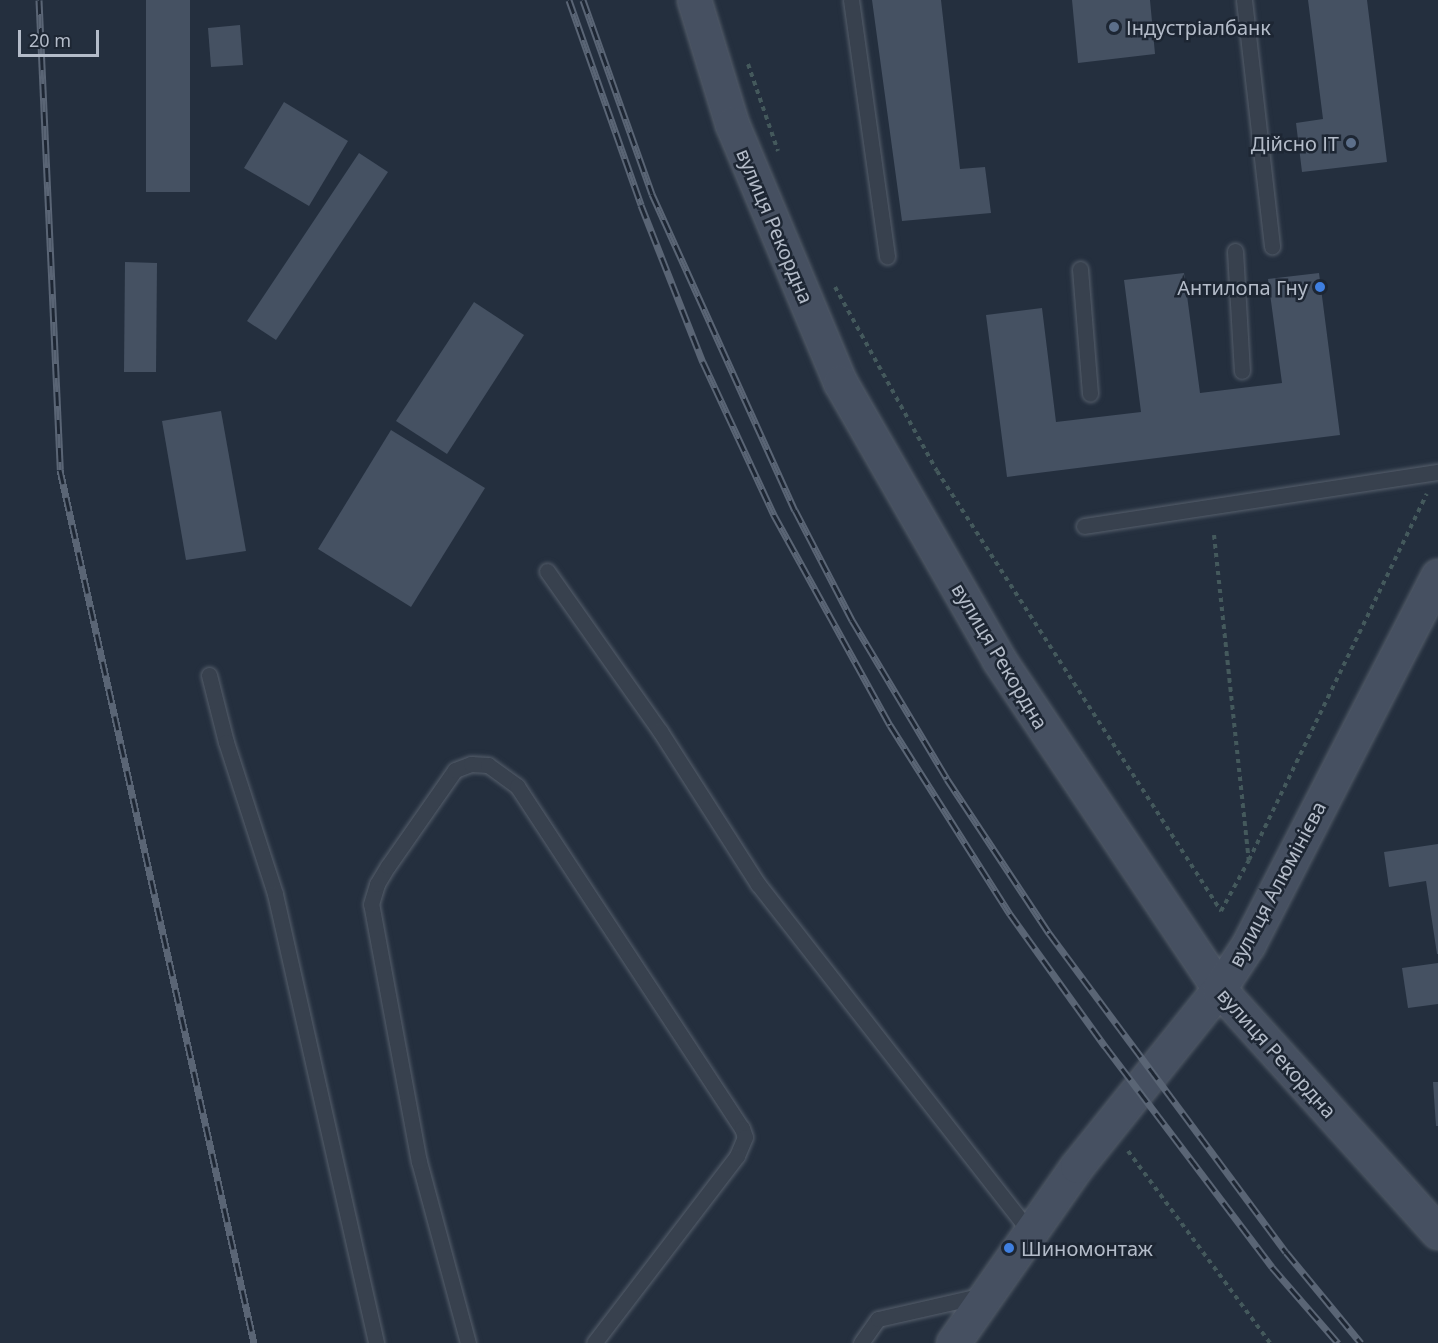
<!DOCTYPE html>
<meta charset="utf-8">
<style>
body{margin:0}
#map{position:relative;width:1438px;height:1343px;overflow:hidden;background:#242f3e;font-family:"Noto Sans",sans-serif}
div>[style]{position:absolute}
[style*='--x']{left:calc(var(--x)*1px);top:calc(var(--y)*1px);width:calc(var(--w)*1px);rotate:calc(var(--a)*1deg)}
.building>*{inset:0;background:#455162}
.path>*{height:4px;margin-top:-2px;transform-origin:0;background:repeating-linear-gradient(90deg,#44595c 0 4.5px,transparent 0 9px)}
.roads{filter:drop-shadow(0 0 2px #565f6c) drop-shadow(0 0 2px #565f6c)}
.lane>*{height:15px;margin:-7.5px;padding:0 7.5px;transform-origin:7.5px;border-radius:7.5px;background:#38414e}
.secondary>*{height:33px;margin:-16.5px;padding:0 16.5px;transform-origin:16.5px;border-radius:16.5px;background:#465061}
.rail>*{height:7px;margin-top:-3.5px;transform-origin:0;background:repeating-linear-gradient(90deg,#1d2633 0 14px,#5a6575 0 28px);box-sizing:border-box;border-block:2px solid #5a6575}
.dots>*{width:16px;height:16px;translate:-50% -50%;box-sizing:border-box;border:3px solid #1d2633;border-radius:50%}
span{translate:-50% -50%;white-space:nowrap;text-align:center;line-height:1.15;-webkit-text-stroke:5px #1d2633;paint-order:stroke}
.poi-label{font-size:20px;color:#b4bcc9}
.left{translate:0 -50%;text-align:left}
.right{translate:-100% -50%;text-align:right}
.street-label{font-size:20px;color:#b4bcc9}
.scale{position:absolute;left:18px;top:30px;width:81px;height:27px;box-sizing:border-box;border:3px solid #b4bcc9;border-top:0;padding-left:8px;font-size:18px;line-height:21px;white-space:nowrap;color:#b4bcc9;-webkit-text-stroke:4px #1d2633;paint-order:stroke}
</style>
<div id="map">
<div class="building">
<div style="clip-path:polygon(146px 0,190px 0,190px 192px,146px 192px)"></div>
<div style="clip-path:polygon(872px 0,941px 0,960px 169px,985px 167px,991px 213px,902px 221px)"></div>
<div style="clip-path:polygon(1072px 0,1150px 0,1155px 54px,1078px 63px)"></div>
<div style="clip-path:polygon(1308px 0,1367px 0,1387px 162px,1302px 172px,1296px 123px,1323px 119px)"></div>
<div style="clip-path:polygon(240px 25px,243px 65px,211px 67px,208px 28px)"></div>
<div style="clip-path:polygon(284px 102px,348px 141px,309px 206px,244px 168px)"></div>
<div style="clip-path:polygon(359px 153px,388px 172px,276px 340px,247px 321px)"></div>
<div style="clip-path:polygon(125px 262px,157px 263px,156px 372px,124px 372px)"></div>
<div style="clip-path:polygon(1184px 273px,1200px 393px,1282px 383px,1268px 279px,1319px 273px,1340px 435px,1007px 477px,986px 315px,1042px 308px,1056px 422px,1141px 412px,1124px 280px)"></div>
<div style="clip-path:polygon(474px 302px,524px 335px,447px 454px,396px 421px)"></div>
<div style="clip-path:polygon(221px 411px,246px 551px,186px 560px,162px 421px)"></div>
<div style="clip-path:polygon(391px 430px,485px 488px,411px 607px,318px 549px)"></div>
<div style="clip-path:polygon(1438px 844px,1438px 954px,1437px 954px,1426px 881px,1389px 887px,1384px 852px)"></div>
<div style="clip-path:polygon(1438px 963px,1438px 1004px,1408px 1008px,1402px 968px)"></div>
<div style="clip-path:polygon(1433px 1082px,1438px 1082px,1438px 1126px,1436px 1126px)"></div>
</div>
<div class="path">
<div style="--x:748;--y:64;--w:92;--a:71"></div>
<div style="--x:835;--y:287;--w:210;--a:61"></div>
<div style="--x:937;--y:471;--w:524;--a:57.16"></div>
<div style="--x:1221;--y:911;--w:58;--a:-61.2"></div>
<div style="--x:1249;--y:860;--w:407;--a:-64.1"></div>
<div style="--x:1214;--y:535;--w:327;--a:83.9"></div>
<div style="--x:1128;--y:1151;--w:239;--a:53.5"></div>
</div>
<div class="roads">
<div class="lane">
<div style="--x:851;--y:0;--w:259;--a:82"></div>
<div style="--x:1244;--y:0;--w:248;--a:83.5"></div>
<div style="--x:1235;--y:251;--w:120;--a:86.7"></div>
<div style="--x:1080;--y:269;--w:125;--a:85.4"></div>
<div style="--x:1084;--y:526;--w:358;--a:-8.7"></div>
<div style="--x:547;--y:571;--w:196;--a:54.8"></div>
<div style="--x:660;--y:731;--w:182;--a:57.4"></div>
<div style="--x:758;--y:884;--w:442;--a:52"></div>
<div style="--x:209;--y:675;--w:69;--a:75.8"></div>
<div style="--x:226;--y:742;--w:160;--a:72.1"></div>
<div style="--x:275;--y:894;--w:460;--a:77.3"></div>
<div style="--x:468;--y:1343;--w:188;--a:-105.1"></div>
<div style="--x:419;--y:1162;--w:262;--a:-100.5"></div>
<div style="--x:371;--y:904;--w:21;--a:-73"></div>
<div style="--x:377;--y:884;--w:21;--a:-59"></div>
<div style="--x:388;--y:866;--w:117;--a:-55.1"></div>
<div style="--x:455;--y:770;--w:17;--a:-21"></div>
<div style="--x:471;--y:764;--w:17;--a:3"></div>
<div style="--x:488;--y:765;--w:36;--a:36"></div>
<div style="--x:517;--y:786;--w:409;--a:56.7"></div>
<div style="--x:742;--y:1128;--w:9;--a:72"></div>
<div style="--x:745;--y:1137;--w:21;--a:113"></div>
<div style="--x:737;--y:1156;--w:235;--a:127.4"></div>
<div style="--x:861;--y:1343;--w:29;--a:-55"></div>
<div style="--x:878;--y:1319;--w:109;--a:-12.8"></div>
</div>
<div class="secondary">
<div style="--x:694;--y:0;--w:130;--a:73"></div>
<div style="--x:732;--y:124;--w:280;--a:67.3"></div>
<div style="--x:840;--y:382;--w:320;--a:60.2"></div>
<div style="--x:999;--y:660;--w:396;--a:56.2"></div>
<div style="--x:1219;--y:989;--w:327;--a:48"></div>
<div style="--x:953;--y:1343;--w:216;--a:-55"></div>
<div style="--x:1077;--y:1166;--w:227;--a:-51.3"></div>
<div style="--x:1219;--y:989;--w:53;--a:-56.6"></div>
<div style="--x:1248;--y:945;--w:415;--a:-62.8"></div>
</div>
</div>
<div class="rail">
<div style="--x:39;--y:0;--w:470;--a:87.4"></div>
<div style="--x:60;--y:470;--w:894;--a:77.47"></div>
<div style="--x:569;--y:0;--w:217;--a:70.6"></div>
<div style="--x:641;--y:205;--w:169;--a:68.5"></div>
<div style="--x:703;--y:362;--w:169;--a:65.1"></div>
<div style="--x:774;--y:515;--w:240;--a:61.1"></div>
<div style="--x:890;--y:725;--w:224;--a:57.6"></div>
<div style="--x:1010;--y:914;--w:163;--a:54.3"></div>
<div style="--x:1105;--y:1046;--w:277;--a:52.9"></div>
<div style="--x:1272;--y:1267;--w:101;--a:49"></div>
<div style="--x:583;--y:0;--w:206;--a:70.4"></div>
<div style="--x:652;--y:194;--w:347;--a:65.7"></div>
<div style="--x:795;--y:510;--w:124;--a:62.6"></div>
<div style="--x:852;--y:620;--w:185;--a:59.1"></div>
<div style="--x:947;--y:779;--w:185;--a:56.5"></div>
<div style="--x:1049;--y:933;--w:397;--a:53.4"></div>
<div style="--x:1286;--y:1252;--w:118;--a:50.5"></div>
</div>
<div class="dots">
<div style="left:1114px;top:27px;background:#5c6f8a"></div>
<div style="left:1351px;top:143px;background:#5c6f8a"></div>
<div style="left:1320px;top:287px;background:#3f7fe0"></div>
<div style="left:1009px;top:1248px;background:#3f7fe0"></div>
</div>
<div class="poi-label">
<span class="left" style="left:1126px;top:27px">Індустріалбанк</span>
<span class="right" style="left:1339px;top:143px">Дійсно ІТ</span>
<span class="right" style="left:1308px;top:287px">Антилопа Гну</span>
<span class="left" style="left:1021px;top:1248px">Шиномонтаж</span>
</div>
<div class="street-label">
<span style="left:775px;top:226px;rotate:67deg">вулиця Рекордна</span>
<span style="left:1000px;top:656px;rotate:59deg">вулиця Рекордна</span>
<span style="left:1277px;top:884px;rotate:-62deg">вулиця Алюмінієва</span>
<span style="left:1277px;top:1053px;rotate:48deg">вулиця Рекордна</span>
</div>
<div class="scale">20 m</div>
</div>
